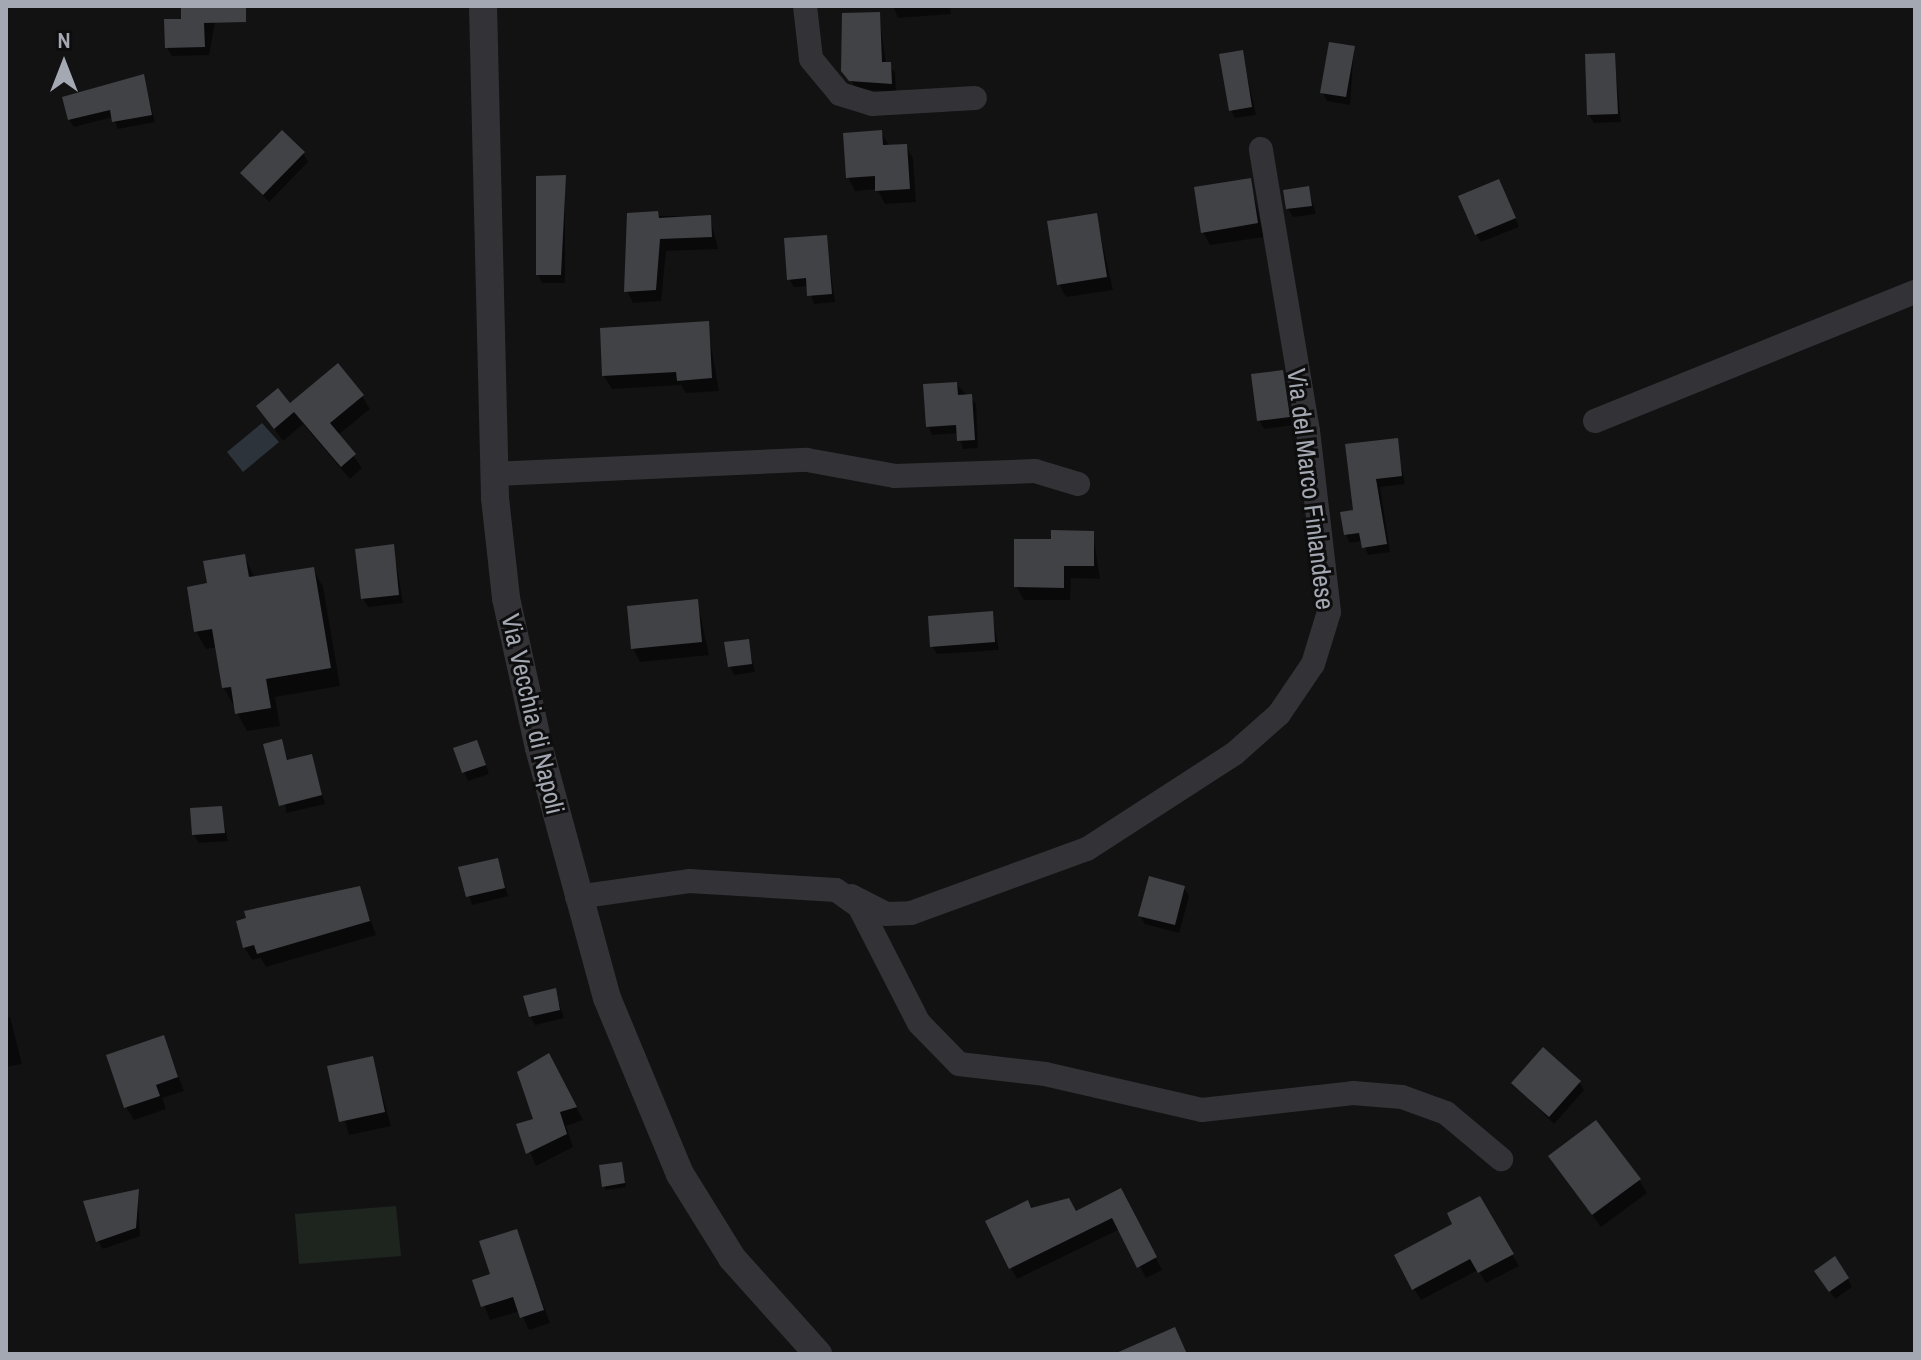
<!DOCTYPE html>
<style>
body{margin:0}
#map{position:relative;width:1921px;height:1360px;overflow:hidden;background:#121213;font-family:"Archivo Narrow",sans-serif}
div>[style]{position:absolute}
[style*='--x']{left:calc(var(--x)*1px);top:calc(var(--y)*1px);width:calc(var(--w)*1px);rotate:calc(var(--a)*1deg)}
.green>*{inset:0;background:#1e251f}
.water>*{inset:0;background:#2c333a}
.shadow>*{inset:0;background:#0007}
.building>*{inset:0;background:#414246}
.minor>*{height:24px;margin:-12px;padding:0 12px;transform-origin:12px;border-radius:12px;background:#333337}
.tertiary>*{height:28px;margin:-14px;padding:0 14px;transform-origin:14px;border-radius:14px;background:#333337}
span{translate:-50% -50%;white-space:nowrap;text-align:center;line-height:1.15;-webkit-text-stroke:6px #0d0d0e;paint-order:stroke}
.street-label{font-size:26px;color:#a4a8b2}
.frame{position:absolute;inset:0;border:8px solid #a4a8b2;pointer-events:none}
.north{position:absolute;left:24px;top:24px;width:80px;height:80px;-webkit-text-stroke:6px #0d0d0e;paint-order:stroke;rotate:0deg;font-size:22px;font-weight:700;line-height:32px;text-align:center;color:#a4a8b2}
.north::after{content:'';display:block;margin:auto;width:28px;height:36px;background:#a4a8b2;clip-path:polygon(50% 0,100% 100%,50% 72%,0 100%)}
</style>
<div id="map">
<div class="green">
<div style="clip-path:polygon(396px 1206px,401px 1256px,299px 1264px,295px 1214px)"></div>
</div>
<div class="water">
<div style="clip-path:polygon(262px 423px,279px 442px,243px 472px,227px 452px)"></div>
</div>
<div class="shadow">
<div style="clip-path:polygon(183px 6px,218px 6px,209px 55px,172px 56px,167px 48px,184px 21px)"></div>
<div style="clip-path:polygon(893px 6px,950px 6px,951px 14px,898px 18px)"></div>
<div style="clip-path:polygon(879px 14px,886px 64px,895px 72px,896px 92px,856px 89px,851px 80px)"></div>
<div style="clip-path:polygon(1354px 48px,1350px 105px,1327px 101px,1322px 92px)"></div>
<div style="clip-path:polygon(1242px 52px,1256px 115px,1235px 118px,1231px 110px)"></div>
<div style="clip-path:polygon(1614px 55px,1621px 122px,1594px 123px,1589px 115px)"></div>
<div style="clip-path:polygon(143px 76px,155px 122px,118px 129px,113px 117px,74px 127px,69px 120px)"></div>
<div style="clip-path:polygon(881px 132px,890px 147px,906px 146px,913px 159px,916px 202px,885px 204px,877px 189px,855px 191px,848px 177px)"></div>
<div style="clip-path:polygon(303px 153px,308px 162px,269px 202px,243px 174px)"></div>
<div style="clip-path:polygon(565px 177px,565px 283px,542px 283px,538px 274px)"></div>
<div style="clip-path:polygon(1250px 180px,1264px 237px,1210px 245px,1203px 232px)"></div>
<div style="clip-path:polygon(1308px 188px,1316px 214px,1293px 217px,1288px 209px)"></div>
<div style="clip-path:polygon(1503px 190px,1519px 227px,1481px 242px,1476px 234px)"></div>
<div style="clip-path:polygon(628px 215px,710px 217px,718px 249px,666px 251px,661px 301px,633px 303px,627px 291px)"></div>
<div style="clip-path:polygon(1096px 215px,1113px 290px,1066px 297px,1059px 284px)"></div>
<div style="clip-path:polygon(826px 237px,835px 302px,814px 304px,808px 286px,794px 287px,789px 279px)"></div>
<div style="clip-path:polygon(707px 323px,719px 391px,686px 393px,681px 385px,612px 389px,604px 376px)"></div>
<div style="clip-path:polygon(1282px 372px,1293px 425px,1264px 429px,1259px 420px)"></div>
<div style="clip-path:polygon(956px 384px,976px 404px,978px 448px,963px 449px,958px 433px,932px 435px,928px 426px)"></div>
<div style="clip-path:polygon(362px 396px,370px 409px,338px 435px,362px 468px,350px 479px,303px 424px,283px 441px,258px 406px)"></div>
<div style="clip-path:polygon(1396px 441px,1405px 484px,1380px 487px,1390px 552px,1368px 555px,1363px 541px,1350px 543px,1346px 535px)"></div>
<div style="clip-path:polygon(1093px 533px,1100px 579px,1071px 578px,1070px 600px,1024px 600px,1016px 586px,1053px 541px)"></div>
<div style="clip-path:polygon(393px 546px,403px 603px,368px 607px,363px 598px)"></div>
<div style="clip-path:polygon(244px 556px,255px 578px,313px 569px,323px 587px,340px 686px,275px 697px,280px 726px,247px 731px,224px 688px,218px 647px,206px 649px,196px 631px,209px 585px)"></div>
<div style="clip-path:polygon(697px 601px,709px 655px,640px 662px,633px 648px)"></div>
<div style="clip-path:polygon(992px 613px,999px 650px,937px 654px,932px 646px)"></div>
<div style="clip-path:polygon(747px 641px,755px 672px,734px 675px,730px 666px)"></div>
<div style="clip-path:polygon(281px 742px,289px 762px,311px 756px,325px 804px,286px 813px)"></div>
<div style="clip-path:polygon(455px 750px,481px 751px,489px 774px,468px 781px)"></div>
<div style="clip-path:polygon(221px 808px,228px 841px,199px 843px,194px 835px)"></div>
<div style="clip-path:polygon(497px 860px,508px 896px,472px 905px,461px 869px)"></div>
<div style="clip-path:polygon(1184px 888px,1189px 896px,1179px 933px,1145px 924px,1140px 916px)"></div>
<div style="clip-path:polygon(359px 889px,376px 935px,266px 967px,261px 958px,252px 960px,244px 947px)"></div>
<div style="clip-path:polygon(555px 991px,564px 1018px,535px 1025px,530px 1016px)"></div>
<div style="clip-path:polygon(10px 1017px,22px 1064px,6px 1067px,6px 1018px)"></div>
<div style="clip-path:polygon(163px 1037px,184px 1091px,162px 1098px,166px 1109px,134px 1120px,126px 1107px)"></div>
<div style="clip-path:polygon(372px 1059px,391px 1126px,349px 1135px,329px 1068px)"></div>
<div style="clip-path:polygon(556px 1068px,583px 1120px,566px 1126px,573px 1147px,536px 1166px,519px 1126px,535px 1120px)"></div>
<div style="clip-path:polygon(1579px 1082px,1584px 1090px,1554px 1124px,1514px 1084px)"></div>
<div style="clip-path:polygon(621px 1164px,626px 1187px,606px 1190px,604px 1186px)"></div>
<div style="clip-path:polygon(1558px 1169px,1639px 1180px,1647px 1193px,1601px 1227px)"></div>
<div style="clip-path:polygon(138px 1192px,140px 1236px,103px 1249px,98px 1241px)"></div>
<div style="clip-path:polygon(1479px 1199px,1519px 1266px,1486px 1283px,1478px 1270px,1421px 1300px,1414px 1289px)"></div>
<div style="clip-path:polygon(1127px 1202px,1162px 1270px,1146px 1278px,1120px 1229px,1017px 1279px,1011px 1268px,1031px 1210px,1076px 1213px)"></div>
<div style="clip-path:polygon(516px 1231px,550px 1323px,529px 1330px,520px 1311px,490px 1320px,475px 1281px,493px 1276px)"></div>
<div style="clip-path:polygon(1848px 1279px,1852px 1287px,1835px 1299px,1822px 1280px)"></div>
</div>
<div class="building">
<div style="clip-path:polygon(181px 6px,246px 6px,246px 22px,204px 23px,205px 47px,165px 48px,164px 19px,181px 19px)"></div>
<div style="clip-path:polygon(880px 12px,882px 62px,891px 62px,892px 84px,849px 81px,841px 71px,842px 13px)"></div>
<div style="clip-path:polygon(1329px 42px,1355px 46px,1346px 97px,1320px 93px)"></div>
<div style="clip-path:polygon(1243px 50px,1252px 107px,1229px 111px,1219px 54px)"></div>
<div style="clip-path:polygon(1615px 53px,1618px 114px,1587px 115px,1585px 54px)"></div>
<div style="clip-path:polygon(144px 74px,152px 115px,112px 122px,110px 110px,68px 120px,62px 97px)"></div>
<div style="clip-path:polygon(282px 130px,305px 152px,263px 195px,240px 173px)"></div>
<div style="clip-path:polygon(882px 130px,883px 145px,907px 144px,910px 189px,875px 191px,875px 176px,846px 178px,843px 133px)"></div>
<div style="clip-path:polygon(566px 175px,561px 275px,536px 275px,536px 176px)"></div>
<div style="clip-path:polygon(1251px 178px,1258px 223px,1201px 233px,1194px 187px)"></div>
<div style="clip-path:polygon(1499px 179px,1516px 218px,1475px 235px,1458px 196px)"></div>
<div style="clip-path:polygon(1309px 186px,1312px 206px,1286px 209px,1283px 190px)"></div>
<div style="clip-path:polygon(658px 211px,659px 218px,711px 215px,712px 237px,660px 239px,656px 290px,624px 292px,627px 213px)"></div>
<div style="clip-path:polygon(1097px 213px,1107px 277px,1057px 285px,1047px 221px)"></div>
<div style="clip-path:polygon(827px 235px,832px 294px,807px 296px,806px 278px,787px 280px,784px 238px)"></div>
<div style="clip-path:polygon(709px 321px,712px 378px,677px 381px,676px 372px,602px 376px,600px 328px)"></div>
<div style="clip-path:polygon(338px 363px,364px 395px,330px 423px,356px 454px,341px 467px,294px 412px,274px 429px,256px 406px,278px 388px,290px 403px)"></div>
<div style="clip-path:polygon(1283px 370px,1290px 417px,1257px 421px,1251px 374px)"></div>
<div style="clip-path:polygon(957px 382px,958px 395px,972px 394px,975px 440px,957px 441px,956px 425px,926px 427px,923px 384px)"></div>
<div style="clip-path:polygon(1398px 438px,1402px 476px,1376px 479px,1387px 544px,1362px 548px,1359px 533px,1344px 535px,1340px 512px,1353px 510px,1345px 444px)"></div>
<div style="clip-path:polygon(1051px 530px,1094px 531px,1094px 566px,1064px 566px,1064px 588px,1014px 587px,1014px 539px,1051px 539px)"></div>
<div style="clip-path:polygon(394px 544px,399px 595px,361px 599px,355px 549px)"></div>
<div style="clip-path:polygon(245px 554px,249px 577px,314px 567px,331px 668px,266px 679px,271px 708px,235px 714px,231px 687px,222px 688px,212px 629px,194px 632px,187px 587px,207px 583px,203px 561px)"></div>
<div style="clip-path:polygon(698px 599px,702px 642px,631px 649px,627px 606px)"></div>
<div style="clip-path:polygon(993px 611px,995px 642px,930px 647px,928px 616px)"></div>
<div style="clip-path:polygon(749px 639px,752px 664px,728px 667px,724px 642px)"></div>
<div style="clip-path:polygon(282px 739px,287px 760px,312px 754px,322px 795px,279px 806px,263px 744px)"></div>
<div style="clip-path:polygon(477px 740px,486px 765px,462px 773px,453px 748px)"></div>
<div style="clip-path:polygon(222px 806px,225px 833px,192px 835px,190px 808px)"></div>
<div style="clip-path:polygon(498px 858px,505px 888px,466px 897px,458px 867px)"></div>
<div style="clip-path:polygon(1149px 876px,1185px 886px,1175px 925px,1138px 916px)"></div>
<div style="clip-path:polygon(360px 886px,370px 921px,257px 954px,254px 945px,243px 948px,236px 921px,246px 918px,244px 911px)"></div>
<div style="clip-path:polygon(556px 988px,560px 1010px,529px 1017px,523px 996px)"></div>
<div style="clip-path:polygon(164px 1035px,178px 1077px,156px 1085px,160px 1096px,124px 1108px,106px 1055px)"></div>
<div style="clip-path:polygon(1543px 1047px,1581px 1081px,1549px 1117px,1511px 1083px)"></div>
<div style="clip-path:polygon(549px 1053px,577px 1107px,560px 1112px,567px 1134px,526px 1154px,516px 1124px,533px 1119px,517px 1072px)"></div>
<div style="clip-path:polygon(373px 1056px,385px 1112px,339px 1122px,327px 1066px)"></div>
<div style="clip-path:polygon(1596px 1120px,1641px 1179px,1592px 1215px,1548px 1156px)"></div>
<div style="clip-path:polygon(622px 1162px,625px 1183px,602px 1187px,599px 1165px)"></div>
<div style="clip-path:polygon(1121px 1188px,1157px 1257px,1137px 1268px,1112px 1218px,1009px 1269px,985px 1221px,1028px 1200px,1031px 1208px,1069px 1198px,1076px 1211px)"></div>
<div style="clip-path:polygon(139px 1189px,136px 1228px,96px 1242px,83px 1201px)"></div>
<div style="clip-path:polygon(1480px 1196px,1514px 1254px,1478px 1273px,1470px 1259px,1412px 1290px,1394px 1255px,1452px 1224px,1447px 1213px)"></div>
<div style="clip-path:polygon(517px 1229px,544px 1310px,520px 1318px,513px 1297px,481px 1307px,472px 1280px,490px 1274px,479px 1241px)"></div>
<div style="clip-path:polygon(1835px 1256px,1849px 1278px,1829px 1292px,1814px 1271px)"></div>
<div style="clip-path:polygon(1175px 1327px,1187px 1354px,1114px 1354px)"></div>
</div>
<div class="minor">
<div style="--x:805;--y:6;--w:53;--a:83.5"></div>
<div style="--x:811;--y:59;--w:45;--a:50.4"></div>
<div style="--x:840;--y:94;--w:34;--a:17"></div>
<div style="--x:872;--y:104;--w:103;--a:-3.3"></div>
<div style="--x:1595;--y:421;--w:345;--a:-22"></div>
<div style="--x:494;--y:474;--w:313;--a:-2.6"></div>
<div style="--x:807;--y:460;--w:89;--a:10.3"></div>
<div style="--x:895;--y:476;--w:140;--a:-2"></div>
<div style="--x:1035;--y:471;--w:45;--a:16.8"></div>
<div style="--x:851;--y:896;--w:39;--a:27"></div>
<div style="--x:886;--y:914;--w:25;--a:-2"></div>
<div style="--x:911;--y:913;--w:187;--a:-20"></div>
<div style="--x:1087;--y:849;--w:175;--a:-32.9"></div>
<div style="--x:1234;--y:754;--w:60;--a:-41.6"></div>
<div style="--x:1279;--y:714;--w:60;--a:-55.8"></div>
<div style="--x:1313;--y:664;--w:54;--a:-72.9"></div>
<div style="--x:1329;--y:612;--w:182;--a:-96.6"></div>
<div style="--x:1308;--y:431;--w:286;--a:-99.5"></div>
<div style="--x:577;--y:897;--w:113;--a:-8.1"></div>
<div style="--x:689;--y:881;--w:147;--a:3.5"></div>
<div style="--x:836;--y:890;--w:28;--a:35"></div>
<div style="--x:859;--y:906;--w:131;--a:62.9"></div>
<div style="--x:919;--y:1023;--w:57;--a:45.7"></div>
<div style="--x:959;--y:1064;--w:87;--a:6.6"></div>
<div style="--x:1045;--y:1074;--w:161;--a:12.9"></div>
<div style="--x:1202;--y:1110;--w:152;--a:-6.4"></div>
<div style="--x:1353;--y:1093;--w:49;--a:4.7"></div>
<div style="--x:1402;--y:1097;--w:47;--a:20"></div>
<div style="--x:1446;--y:1113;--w:72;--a:39.9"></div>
</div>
<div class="tertiary">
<div style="--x:483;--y:6;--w:492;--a:88.6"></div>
<div style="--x:495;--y:498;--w:101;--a:83.7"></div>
<div style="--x:506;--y:598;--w:154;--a:77.6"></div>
<div style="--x:539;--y:748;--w:259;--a:74.8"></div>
<div style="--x:607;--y:998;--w:191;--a:67.5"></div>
<div style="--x:680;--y:1174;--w:99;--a:58.2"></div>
<div style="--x:732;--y:1258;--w:129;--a:48.1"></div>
</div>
<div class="street-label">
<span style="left:1311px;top:489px;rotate:83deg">Via del Marco Finlandese</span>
<span style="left:533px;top:714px;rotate:77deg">Via Vecchia di Napoli</span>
</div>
<div class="frame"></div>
<div class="north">N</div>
</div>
